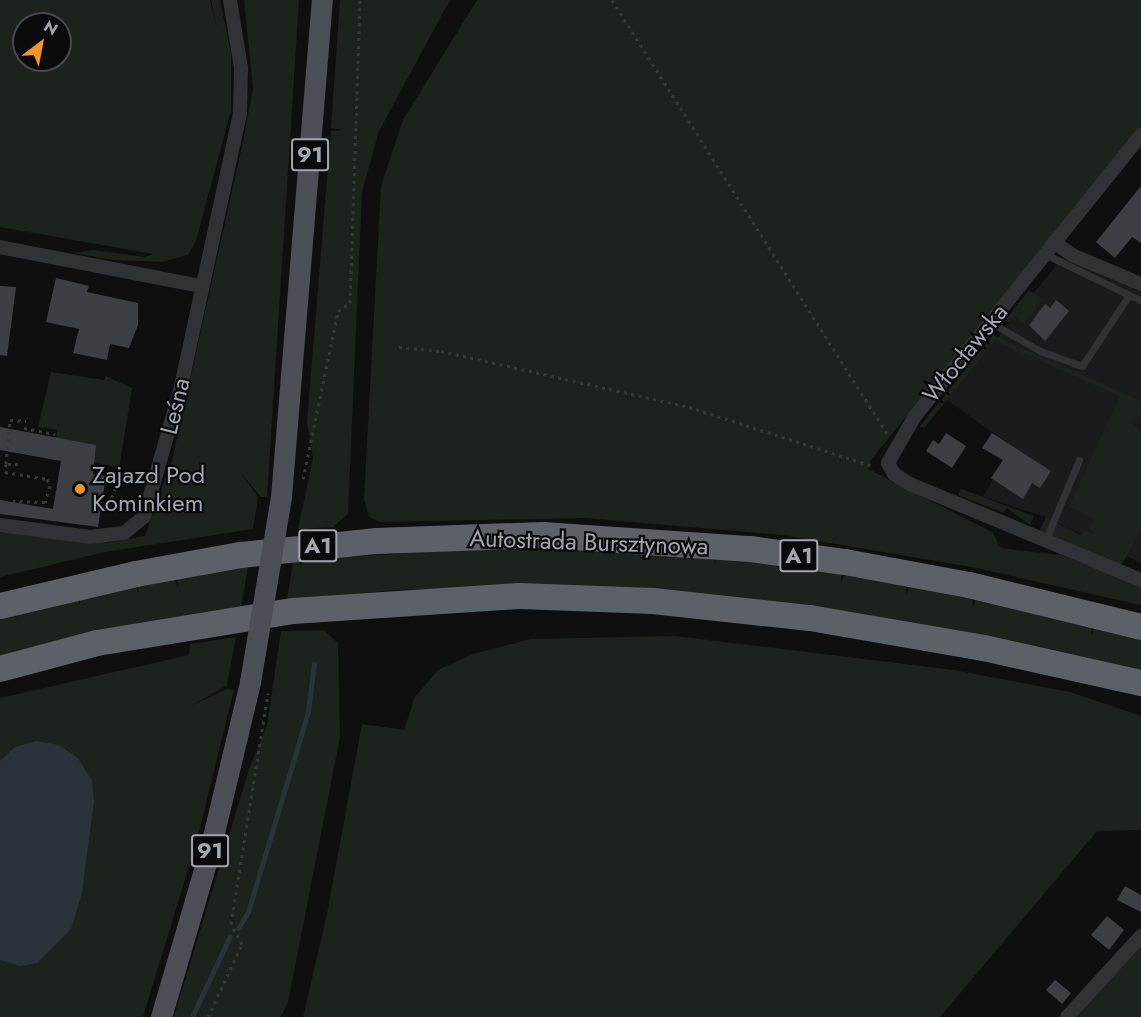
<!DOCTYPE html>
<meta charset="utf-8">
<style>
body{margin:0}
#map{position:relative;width:1141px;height:1017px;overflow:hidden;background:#0f0f10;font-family:Jost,sans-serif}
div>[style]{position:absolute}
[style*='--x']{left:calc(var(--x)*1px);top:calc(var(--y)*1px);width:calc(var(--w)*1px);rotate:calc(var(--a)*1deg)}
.built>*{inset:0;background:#1b1b1d}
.green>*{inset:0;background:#1b231c}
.water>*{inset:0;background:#293339}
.stream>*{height:5px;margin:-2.5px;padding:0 2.5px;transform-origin:2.5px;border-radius:2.5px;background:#293339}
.building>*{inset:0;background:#3e3f44}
.path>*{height:3px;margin-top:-1.5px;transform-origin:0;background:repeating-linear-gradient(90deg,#36393c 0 3px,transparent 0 7.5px)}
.service>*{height:7px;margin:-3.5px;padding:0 3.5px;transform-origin:3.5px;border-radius:3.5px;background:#303235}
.minor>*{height:14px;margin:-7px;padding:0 7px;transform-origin:7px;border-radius:7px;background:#303235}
.primary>*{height:21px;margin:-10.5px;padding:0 10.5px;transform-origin:10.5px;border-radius:10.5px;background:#4c4f55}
.motorway>*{height:26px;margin:-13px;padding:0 13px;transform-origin:13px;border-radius:13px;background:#5c6067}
.primary-bridge>*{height:21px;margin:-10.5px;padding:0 10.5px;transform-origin:10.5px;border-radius:10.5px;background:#4c4f55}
.dots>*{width:16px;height:16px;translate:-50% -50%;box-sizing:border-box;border:3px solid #0a0a0b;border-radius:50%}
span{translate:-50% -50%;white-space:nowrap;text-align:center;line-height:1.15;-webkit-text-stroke:4.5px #0a0a0b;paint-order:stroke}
.shield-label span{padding:2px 4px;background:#0a0a0b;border:2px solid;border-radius:4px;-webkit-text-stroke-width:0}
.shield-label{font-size:22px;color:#a0a7b2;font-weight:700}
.street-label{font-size:24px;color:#a0a7b2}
.poi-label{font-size:24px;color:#a0a7b2}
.left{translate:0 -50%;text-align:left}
.north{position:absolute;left:12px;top:12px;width:60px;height:60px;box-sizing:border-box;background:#0a0a0b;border:2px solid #46494e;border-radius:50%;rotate:32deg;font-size:16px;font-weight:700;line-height:24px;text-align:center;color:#a0a7b2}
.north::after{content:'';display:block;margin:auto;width:21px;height:27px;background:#f49623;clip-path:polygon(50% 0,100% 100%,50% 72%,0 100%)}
</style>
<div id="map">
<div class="built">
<div style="clip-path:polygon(1062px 258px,1141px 292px,1141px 563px,1046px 517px,983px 497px,1012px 446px,947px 400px)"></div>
</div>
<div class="green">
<div style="clip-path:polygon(evenodd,0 0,210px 0,217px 28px,211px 0,220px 0,231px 53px,231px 110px,196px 241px,188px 255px,162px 262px,114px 260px,73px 253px,94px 250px,144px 257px,153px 254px,0 227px,0 0,24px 24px,60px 24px,60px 60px,24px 60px,24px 24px)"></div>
<div style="clip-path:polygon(244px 0,299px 0,267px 497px,261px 497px,241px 473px,258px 497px,253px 529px,105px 552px,0 577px,0 519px,102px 534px,105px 543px,145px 536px,172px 460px,243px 142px,253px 88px)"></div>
<div style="clip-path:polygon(340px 0,450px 0,379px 131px,362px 192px,348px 514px,333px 527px,298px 529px,313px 458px,307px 422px,331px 131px,343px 130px,331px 128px)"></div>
<div style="clip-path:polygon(477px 0,1141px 0,1141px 126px,871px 460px,868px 469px,992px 532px,1001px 548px,1061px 555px,1141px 586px,1141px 605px,972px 567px,782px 535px,585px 518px,380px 522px,369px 517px,364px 499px,381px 186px,403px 120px)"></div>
<div style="clip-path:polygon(1029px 290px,1043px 300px,1024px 324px,1015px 316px,1009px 323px,1005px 320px)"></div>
<div style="clip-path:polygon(993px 335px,1141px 401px,1141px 419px,1136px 417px,1132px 422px,1141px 433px,1141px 531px,1121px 566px,1039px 532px,1046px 517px,1081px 535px,1084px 530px,1094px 534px,1089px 529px,1094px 519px,1069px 506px,1120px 396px,995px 341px,924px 428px,920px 426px)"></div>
<div style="clip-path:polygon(51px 372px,104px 380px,106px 376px,132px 388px,119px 468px,93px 462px,56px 439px,57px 430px,38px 427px)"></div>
<div style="clip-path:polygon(961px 489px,1031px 515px,1034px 516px,1030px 525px,1007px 508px,1004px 513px,958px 495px)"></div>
<div style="clip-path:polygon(484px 548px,679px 554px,715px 558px,714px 565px,717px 557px,778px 565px,779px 573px,782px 565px,841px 574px,841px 582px,845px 574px,906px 585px,906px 594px,910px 586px,972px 599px,973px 608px,976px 599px,1092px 628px,1091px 636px,1095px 627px,1141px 639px,1141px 673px,562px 586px,396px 590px,287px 600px,293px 561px,300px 562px,301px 568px,302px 560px)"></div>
<div style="clip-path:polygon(248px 567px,241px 607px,161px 620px,0 659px,0 618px,15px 615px,17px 622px,16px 615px,78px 599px,80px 606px,80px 599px,136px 587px,139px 594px,138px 587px,174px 579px,178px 587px,178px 578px)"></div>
<div style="clip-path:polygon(324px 630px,338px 643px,340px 737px,288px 1002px,281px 1017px,174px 1017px,250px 766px,267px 726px,281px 631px)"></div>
<div style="clip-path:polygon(675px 636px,954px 670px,1070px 692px,1141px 716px,1141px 830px,1097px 831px,940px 1017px,303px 1017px,327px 914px,362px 724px,404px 730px,415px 697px,438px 670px,473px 654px,531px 639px)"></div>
<div style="clip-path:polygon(236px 637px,227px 685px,191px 706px,227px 689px,234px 690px,197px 840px,143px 1017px,0 1017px,0 698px,189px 655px,190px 644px)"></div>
<div style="clip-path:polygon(1141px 943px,1141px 1017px,1072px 1017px)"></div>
</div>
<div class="water">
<div style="clip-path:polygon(36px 741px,59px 745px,78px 758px,92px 781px,94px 801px,82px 893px,71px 929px,37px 963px,19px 966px,0 960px,0 761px,15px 747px)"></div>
</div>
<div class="stream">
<div style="--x:238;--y:928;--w:19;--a:-58"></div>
<div style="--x:248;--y:912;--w:209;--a:-73.3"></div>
<div style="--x:308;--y:712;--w:49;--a:-83"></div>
<div style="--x:192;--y:1017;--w:89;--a:-64.9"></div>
</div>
<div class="building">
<div style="clip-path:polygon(1141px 186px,1141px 243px,1132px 237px,1115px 258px,1096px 242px)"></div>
<div style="clip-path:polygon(56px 278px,89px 286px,87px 292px,138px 303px,138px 325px,129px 348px,110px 344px,107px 360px,73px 353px,79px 329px,46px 322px)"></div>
<div style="clip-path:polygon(0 286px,16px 287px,7px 356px,0 355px)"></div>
<div style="clip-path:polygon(1056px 300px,1069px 311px,1045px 341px,1029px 325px,1045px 304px,1050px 308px)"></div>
<div style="clip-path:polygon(0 427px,96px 445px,93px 474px,106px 476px,98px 527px,0 514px,0 500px,53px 509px,61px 461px,0 450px)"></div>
<div style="clip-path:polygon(946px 433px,966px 446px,952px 468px,926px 451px,933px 440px,939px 444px)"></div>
<div style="clip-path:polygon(992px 433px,1051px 471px,1040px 488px,1032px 483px,1023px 499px,991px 478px,1003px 460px,982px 448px)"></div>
<div style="clip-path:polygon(1125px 886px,1141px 895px,1141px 912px,1117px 900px)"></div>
<div style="clip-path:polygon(1107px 916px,1124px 930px,1109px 950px,1091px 935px)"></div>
<div style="clip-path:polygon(1055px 980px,1071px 993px,1062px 1004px,1046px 990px)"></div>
</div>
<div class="path">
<div style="--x:612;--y:0;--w:515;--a:57.61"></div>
<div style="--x:399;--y:347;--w:42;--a:5.4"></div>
<div style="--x:441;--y:351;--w:254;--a:12.7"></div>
<div style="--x:689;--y:407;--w:193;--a:17.8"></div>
<div style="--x:24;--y:428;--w:32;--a:11"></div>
<div style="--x:6;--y:464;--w:8;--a:97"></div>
<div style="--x:5;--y:472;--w:43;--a:9.5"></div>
<div style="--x:47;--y:479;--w:8;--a:67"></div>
<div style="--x:50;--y:486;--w:17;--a:107"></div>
<div style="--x:45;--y:502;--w:32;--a:-178"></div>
<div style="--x:18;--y:464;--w:12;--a:180"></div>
<div style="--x:6;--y:464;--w:44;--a:-84.8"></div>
<div style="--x:10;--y:420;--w:16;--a:4"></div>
<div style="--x:121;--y:474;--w:40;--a:112"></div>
<div style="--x:106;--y:511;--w:25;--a:-11"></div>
<div style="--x:303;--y:479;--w:172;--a:-78.2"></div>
<div style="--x:338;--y:311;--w:14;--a:-34"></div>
<div style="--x:350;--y:303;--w:303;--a:-88.1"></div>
<div style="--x:208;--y:1017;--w:81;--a:-65"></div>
<div style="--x:242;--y:944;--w:23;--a:-119"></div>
<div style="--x:231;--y:924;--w:234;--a:-80.9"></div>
</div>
<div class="service">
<div style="--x:1129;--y:295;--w:13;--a:23"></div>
<div style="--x:990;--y:322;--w:58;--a:30.1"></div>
<div style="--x:1040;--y:351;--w:45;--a:19.7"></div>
<div style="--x:1082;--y:366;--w:85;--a:-56.5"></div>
<div style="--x:1129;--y:295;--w:93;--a:-154"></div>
<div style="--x:1045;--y:541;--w:88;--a:-67.2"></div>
</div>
<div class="minor">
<div style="--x:1141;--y:135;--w:361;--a:128.8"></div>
<div style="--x:915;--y:416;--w:54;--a:119.9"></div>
<div style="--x:888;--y:463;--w:13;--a:61"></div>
<div style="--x:894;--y:474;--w:19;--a:32"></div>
<div style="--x:910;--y:484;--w:250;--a:22.6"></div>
<div style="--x:1054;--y:242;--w:22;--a:36"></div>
<div style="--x:1072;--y:255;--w:75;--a:22.8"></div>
<div style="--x:0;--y:247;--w:205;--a:11"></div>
<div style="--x:0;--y:525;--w:91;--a:7.6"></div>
<div style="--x:90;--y:537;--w:34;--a:-7"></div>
<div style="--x:124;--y:533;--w:26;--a:-39"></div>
<div style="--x:144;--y:517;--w:131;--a:-74.1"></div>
<div style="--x:180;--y:391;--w:284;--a:-77.8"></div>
<div style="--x:240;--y:113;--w:45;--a:-88.7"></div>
<div style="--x:241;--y:68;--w:69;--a:-99.2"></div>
<div style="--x:1067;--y:1017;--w:110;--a:-47.6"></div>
</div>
<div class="primary">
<div style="--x:281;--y:497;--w:499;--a:-85.3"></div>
<div style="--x:161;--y:1017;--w:175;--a:-73.7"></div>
<div style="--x:210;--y:849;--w:172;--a:-76.5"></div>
</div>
<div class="motorway">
<div style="--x:0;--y:606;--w:140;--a:-13.2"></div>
<div style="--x:136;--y:574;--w:107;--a:-10.3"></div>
<div style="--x:241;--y:555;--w:137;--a:-5.9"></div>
<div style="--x:377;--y:541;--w:166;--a:-2.1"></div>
<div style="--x:543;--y:535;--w:208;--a:3.9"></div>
<div style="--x:751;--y:549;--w:95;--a:7.9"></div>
<div style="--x:845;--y:562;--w:126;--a:10.5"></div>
<div style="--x:969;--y:585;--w:177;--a:13.7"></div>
<div style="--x:0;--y:669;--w:100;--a:-15"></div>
<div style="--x:97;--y:643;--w:199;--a:-9.3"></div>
<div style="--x:293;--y:611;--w:227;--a:-3.8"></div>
<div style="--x:520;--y:596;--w:133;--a:2.2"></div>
<div style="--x:653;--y:601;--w:158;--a:6.2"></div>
<div style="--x:810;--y:618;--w:177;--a:9.8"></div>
<div style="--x:984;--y:648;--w:161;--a:12.6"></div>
</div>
<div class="primary-bridge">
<div style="--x:250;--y:682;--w:188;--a:-80.5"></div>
</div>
<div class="dots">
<div style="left:80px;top:489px;background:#f49623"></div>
</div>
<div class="shield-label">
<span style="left:310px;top:155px">91</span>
<span style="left:318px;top:546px">A1</span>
<span style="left:799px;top:556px">A1</span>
<span style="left:210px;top:851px">91</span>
</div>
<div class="street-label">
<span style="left:965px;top:353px;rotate:-51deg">Włocławska</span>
<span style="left:175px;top:406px;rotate:-76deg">Leśna</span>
<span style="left:589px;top:542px;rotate:2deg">Autostrada Bursztynowa</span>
</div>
<div class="poi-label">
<span class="left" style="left:92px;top:489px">Zajazd Pod<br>Kominkiem</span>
</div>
<div class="north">N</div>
</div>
